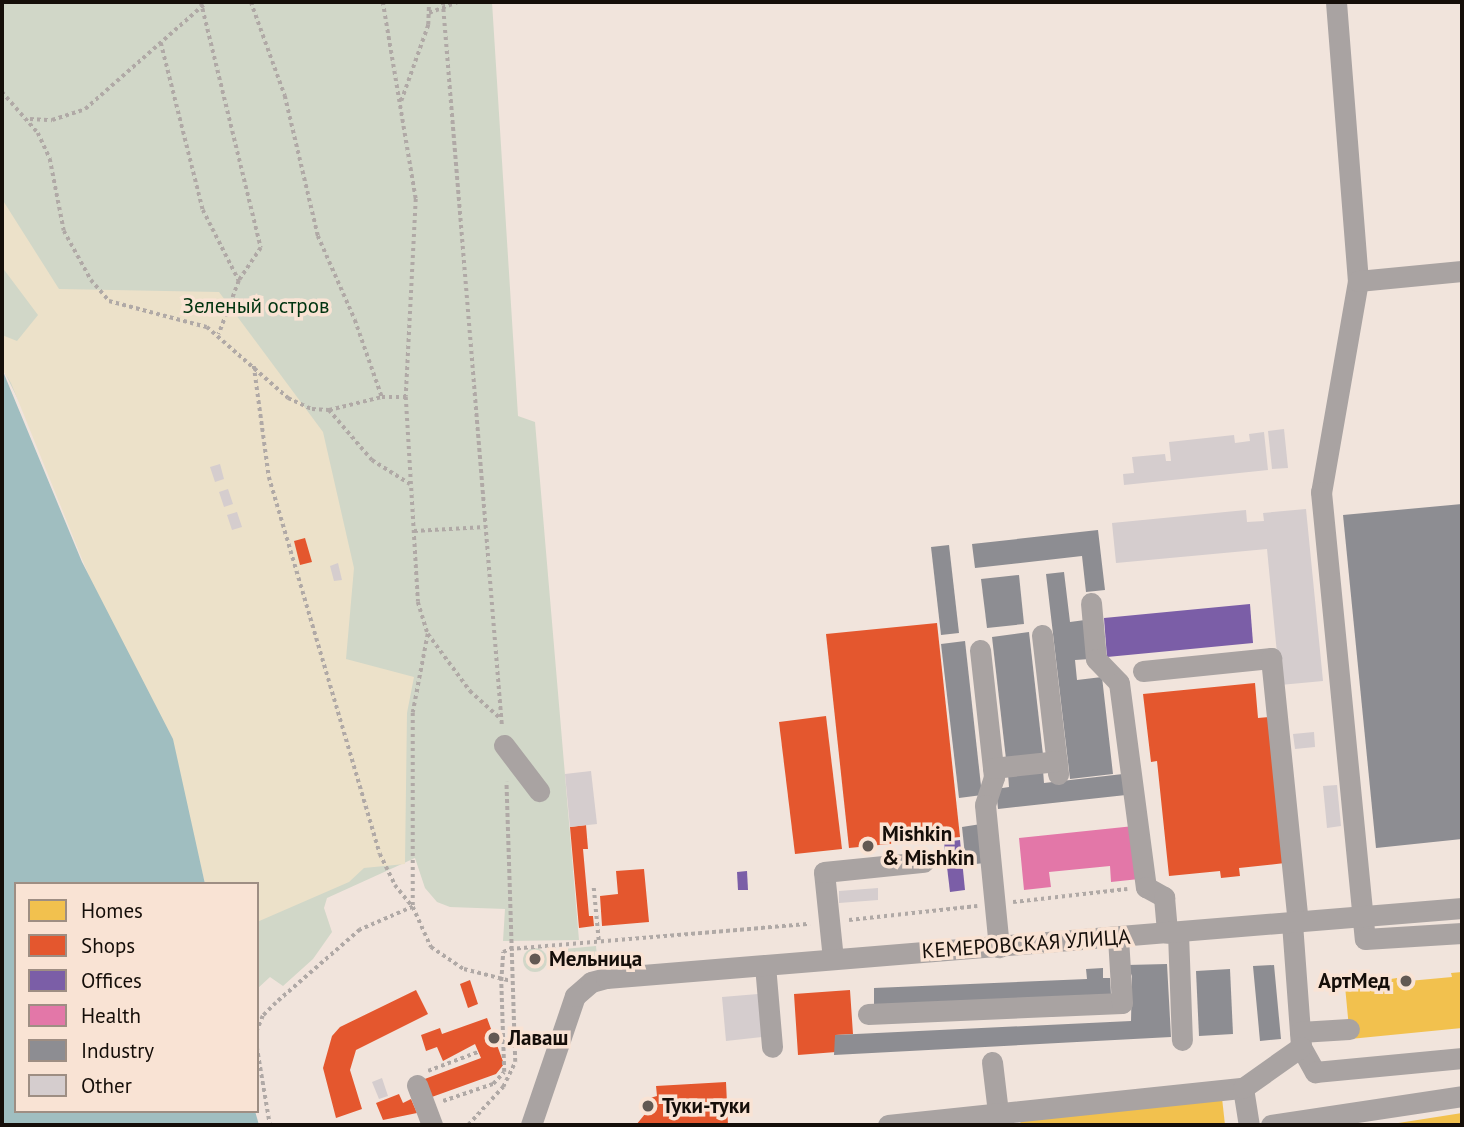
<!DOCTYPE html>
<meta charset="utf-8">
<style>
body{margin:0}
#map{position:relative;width:1464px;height:1127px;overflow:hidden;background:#f1e4dc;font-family:"PT Sans",sans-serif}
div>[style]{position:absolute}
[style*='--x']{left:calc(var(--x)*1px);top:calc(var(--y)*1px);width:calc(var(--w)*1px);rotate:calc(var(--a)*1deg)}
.green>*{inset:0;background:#d1d7c8}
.round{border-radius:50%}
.sand>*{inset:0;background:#ece1c9}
.water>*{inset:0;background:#a0bec0}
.homes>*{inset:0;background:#f2c14e}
.shops>*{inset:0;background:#e4572e}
.offices>*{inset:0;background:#7b5ea7}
.health>*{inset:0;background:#e377a8}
.industry>*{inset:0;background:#8d8d92}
.building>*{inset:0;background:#d5cdce}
.path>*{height:3.5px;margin-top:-1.75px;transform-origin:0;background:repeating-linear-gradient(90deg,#b0a9a6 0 3.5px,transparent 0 7px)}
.minor>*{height:21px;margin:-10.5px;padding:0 10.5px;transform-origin:10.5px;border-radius:10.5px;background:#a9a3a2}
.dots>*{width:19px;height:19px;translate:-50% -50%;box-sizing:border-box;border:4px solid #f9e3d4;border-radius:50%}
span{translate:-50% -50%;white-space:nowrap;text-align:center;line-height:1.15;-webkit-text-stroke:7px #f9e3d4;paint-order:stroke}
.park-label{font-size:21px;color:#00330f}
.poi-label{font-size:21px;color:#150e09;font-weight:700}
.left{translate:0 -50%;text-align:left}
.right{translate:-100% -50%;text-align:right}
.street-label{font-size:21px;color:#150e09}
.frame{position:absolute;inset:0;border:4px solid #150e09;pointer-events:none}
.legend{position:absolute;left:14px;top:882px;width:245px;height:231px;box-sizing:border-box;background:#f9e3d4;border:2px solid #9e8e83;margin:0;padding:9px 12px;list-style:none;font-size:21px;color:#150e09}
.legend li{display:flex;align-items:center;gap:14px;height:35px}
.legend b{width:35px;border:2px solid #9e8e83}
</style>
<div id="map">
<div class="green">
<div style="clip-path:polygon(2px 2px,492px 2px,518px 416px,535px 422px,579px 940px,503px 941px,505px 909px,450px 907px,437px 902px,425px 888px,415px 858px,327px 898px,324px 908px,332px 932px,313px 959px,283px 986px,270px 977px,257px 989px,257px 884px,2px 367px)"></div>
<div style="clip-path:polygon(596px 946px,598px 967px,587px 967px,564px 949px)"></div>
<div class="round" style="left:523px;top:948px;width:24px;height:24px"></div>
</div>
<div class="sand">
<div style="clip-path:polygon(2px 199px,59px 289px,219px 292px,323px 432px,354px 568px,346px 659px,414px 677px,407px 713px,405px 864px,364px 868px,349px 882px,257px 922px,257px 884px,205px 884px,193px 834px,11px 383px,2px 369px,2px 335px,17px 341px,38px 315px,2px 267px)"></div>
</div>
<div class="water">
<div style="clip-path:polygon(2px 369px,82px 562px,173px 739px,205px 884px,16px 884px,16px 1111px,255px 1111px,259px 1125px,2px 1125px)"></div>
</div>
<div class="homes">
<div style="clip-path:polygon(1462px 972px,1462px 1028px,1350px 1039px,1345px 986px,1397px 978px,1398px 982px,1452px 977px,1451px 973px)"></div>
<div style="clip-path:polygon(1222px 1098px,1225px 1125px,1021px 1125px,1020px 1121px)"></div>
<div style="clip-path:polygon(1462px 1113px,1462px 1125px,1392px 1125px,1392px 1124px)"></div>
</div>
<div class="shops">
<div style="clip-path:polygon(305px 538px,312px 562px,300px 565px,294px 541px)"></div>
<div style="clip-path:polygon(937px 623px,960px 837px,849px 848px,826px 634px)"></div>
<div style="clip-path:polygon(1255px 683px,1258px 718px,1269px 717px,1285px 863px,1239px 868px,1240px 876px,1221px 878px,1220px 871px,1169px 876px,1157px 761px,1151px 762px,1143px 694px)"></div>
<div style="clip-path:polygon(826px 716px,842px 849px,795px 854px,779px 722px)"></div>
<div style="clip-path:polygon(586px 825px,588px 849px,583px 849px,589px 916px,593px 916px,594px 926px,579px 928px,570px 827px)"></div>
<div style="clip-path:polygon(644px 869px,649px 922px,602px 926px,600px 896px,618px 894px,616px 871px)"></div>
<div style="clip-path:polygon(470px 980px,478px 1004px,468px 1008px,460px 984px)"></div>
<div style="clip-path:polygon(416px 990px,428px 1014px,356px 1050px,350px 1070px,362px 1109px,336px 1118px,323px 1068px,332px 1036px,340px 1027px)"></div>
<div style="clip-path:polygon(850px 990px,853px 1034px,835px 1035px,836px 1052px,798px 1055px,794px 994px)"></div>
<div style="clip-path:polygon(487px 1018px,504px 1064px,496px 1074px,429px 1098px,422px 1080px,481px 1058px,475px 1044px,443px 1061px,437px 1047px,426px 1051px,421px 1035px,440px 1028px,442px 1034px)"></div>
<div style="clip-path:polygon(726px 1082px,728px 1125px,636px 1125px,645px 1114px,643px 1100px,657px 1096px,656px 1086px)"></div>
<div style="clip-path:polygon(399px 1094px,403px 1103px,411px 1099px,417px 1113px,383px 1120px,376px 1103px)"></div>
</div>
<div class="offices">
<div style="clip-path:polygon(1250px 604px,1253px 643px,1107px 657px,1104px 618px)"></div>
<div style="clip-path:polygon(960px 840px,965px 890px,950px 892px,944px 842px)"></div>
<div style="clip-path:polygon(747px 871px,748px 890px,738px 890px,737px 872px)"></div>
</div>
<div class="health">
<div style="clip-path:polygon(1134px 826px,1139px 879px,1111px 882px,1110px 866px,1049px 872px,1051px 887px,1024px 890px,1019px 838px)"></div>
</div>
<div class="industry">
<div style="clip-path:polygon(1462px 504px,1462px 839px,1376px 848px,1343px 515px)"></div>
<div style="clip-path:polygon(1098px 530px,1105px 590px,1086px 592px,1082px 556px,975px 568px,972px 544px)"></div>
<div style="clip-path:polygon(949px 545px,959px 633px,941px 635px,931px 547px)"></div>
<div style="clip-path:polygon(1064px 572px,1070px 622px,1085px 620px,1090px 659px,1075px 660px,1077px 680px,1102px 677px,1113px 774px,1070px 779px,1046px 574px)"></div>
<div style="clip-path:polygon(1019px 575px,1024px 624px,987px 628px,981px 579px)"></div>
<div style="clip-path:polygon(1029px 632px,1043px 755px,1006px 759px,992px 637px)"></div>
<div style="clip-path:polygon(965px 641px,982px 795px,959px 798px,941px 644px)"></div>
<div style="clip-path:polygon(1043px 770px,1044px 783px,1123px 774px,1126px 795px,998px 809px,996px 789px,1009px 787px,1008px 774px)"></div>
<div style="clip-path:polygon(981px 824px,985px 863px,966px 865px,962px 827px)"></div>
<div style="clip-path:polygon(1167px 964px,1171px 1037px,834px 1055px,835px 1035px,1131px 1021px,1132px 976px,1127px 965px)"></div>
<div style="clip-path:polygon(1274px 965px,1281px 1039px,1260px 1041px,1253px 966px)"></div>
<div style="clip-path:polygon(1103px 968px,1103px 978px,1110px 978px,1111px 995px,874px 1005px,874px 988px,1087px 979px,1086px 969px)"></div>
<div style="clip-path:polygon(1230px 969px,1233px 1034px,1199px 1036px,1196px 971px)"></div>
</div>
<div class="building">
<div style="clip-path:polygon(1284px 429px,1288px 468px,1272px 469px,1268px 431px)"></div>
<div style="clip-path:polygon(1264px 432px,1268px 470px,1124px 485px,1123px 474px,1134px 473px,1132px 457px,1165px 454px,1166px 461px,1171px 461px,1169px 442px,1234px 435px,1235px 443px,1250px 441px,1249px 434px)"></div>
<div style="clip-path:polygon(220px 464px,224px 479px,215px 482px,210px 467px)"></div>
<div style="clip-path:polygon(228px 489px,233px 504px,224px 507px,219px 492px)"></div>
<div style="clip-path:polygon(1306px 509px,1323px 681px,1280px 685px,1267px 549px,1116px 563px,1112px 523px,1246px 510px,1247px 522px,1264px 521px,1263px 513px)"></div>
<div style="clip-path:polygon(237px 512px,242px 527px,232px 530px,227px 515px)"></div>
<div style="clip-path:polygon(338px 563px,342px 580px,334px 581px,330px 566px)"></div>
<div style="clip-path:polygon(1314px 732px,1315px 747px,1295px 749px,1293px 734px)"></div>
<div style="clip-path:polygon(591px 771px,597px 824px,570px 827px,565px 774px)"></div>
<div style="clip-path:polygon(1337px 785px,1341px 826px,1327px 828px,1323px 786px)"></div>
<div style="clip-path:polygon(878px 888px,878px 900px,839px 903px,839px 891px)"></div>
<div style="clip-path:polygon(758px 994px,762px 1037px,726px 1041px,722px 997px)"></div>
<div style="clip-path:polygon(382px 1078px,388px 1096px,379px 1099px,372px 1082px)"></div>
</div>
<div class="path">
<div style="--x:201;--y:2;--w:253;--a:76.3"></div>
<div style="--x:261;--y:248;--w:40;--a:124"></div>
<div style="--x:239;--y:281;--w:57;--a:110.7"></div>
<div style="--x:251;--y:2;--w:100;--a:70.1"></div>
<div style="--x:285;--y:96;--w:144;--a:76.7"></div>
<div style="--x:318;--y:236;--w:92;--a:66.2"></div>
<div style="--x:355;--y:320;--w:82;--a:70.7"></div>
<div style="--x:383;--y:2;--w:200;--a:80.5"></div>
<div style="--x:416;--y:199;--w:198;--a:92.9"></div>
<div style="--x:406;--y:397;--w:205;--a:86.6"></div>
<div style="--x:418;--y:602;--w:34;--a:73"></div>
<div style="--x:428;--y:634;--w:80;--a:100.8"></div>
<div style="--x:413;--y:713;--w:194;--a:90"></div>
<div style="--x:413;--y:907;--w:44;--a:65.8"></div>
<div style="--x:431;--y:947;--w:40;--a:34"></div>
<div style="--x:464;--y:969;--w:49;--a:14.3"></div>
<div style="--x:443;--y:2;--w:725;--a:85.33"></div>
<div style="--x:429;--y:13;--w:31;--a:-21"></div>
<div style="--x:161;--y:43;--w:172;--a:75.9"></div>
<div style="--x:203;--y:210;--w:80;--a:63.1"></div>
<div style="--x:2;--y:92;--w:55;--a:48.7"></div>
<div style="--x:38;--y:133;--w:29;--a:65"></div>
<div style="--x:50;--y:159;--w:73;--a:79"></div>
<div style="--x:64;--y:231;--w:56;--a:61.1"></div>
<div style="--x:91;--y:280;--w:28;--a:49"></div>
<div style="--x:109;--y:301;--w:101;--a:14.9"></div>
<div style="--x:207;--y:327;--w:108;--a:41.2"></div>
<div style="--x:288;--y:398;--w:26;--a:25"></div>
<div style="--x:312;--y:409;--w:17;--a:3"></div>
<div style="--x:329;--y:410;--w:55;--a:-13.8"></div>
<div style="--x:382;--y:397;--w:24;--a:0"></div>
<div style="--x:401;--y:101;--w:81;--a:-70.4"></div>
<div style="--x:428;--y:25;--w:23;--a:-88"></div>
<div style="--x:30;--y:119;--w:22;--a:3"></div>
<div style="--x:52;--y:120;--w:35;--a:-18"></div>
<div style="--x:85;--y:109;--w:162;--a:-41.3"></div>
<div style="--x:254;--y:366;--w:112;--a:82.3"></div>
<div style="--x:269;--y:477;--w:393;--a:73.6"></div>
<div style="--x:380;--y:854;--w:34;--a:64"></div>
<div style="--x:395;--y:885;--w:28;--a:51"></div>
<div style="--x:413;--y:907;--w:58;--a:156.5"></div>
<div style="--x:360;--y:930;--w:111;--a:139"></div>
<div style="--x:276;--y:1003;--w:18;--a:135"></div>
<div style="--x:263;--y:1016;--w:16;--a:112"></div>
<div style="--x:329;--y:410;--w:66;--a:49.3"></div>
<div style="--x:372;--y:460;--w:45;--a:32.3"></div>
<div style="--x:414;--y:531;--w:71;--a:-3.2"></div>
<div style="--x:428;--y:634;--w:71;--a:53.6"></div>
<div style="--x:470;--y:691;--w:40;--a:42"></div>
<div style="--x:594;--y:888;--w:53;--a:84.6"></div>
<div style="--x:1013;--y:902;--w:115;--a:-6.5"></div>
<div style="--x:849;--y:920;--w:129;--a:-6.2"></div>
<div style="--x:496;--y:1044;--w:9;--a:-21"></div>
<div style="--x:257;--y:1047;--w:79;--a:80.5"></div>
<div style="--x:428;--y:1071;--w:53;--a:-20.8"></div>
<div style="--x:443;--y:1101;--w:53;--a:-18.8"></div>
<div style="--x:493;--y:1084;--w:16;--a:-47"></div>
<div style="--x:504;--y:1072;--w:91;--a:-91.9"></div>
<div style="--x:501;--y:981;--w:29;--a:-86"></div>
<div style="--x:503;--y:952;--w:8;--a:-23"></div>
<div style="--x:510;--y:949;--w:301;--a:-4.8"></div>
<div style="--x:325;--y:1125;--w:17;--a:0"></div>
<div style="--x:468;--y:1125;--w:52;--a:-47.4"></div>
<div style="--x:503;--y:1087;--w:28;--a:-64"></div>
<div style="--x:515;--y:1062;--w:280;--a:-91.8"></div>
</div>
<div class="minor">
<div style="--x:1336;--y:2;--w:280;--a:85.5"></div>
<div style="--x:1358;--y:281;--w:214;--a:99.9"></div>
<div style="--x:1321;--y:492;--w:449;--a:84.4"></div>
<div style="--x:1365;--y:939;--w:97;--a:-3.5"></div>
<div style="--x:1358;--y:281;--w:104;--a:-5.5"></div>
<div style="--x:1091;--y:603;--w:56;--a:84.9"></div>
<div style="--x:1096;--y:659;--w:33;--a:46"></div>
<div style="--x:1119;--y:683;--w:206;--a:82.5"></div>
<div style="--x:1146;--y:887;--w:21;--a:29"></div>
<div style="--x:1164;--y:897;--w:36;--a:85"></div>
<div style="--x:1042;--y:635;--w:140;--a:83.4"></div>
<div style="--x:980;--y:650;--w:128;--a:83.7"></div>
<div style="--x:994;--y:777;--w:29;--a:108"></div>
<div style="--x:985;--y:805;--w:143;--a:84.4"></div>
<div style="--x:1143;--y:671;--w:129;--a:-5.8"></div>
<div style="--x:1271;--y:658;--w:266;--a:84.2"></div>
<div style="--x:504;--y:745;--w:58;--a:52.7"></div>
<div style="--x:993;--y:768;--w:64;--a:-6.2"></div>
<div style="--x:1292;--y:923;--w:124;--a:85.8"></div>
<div style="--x:1301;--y:1047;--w:29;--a:61"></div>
<div style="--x:1315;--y:1072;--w:148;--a:-5.4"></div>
<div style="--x:1178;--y:933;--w:107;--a:87.9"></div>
<div style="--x:833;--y:959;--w:87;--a:-95.9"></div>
<div style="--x:824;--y:872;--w:100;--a:-5.8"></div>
<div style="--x:765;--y:965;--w:82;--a:85.1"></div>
<div style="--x:868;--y:1014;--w:254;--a:-2.5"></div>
<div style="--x:1122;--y:1003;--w:66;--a:-93.5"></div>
<div style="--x:1300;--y:1032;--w:49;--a:-3.5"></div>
<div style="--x:992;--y:1062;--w:50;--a:83.2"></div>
<div style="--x:417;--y:1085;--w:43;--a:69.4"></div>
<div style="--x:1243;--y:1088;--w:37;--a:81"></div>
<div style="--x:531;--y:1125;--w:136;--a:-71.2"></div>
<div style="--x:575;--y:996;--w:21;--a:-41"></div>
<div style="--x:591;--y:982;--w:16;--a:-15"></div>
<div style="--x:606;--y:978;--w:859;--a:-4.68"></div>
<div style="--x:888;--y:1125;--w:357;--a:-6"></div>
<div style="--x:1243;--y:1088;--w:71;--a:-35.3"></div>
<div style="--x:1271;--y:1125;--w:193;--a:-8.6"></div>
</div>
<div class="dots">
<div style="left:868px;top:846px;background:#625953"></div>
<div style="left:535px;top:959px;background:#625953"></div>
<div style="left:1406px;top:981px;background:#625953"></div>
<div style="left:494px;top:1038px;background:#625953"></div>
<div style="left:648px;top:1106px;background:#625953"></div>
</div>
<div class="park-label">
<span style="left:256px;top:306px">Зеленый остров</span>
</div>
<div class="poi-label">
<span class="left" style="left:882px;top:846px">Mishkin<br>&amp; Mishkin</span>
<span class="left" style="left:549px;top:959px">Мельница</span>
<span class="right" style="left:1390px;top:981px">АртМед</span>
<span class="left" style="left:508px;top:1038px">Лаваш</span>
<span class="left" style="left:662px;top:1106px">Туки-туки</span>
</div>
<div class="street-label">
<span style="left:1026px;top:944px;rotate:-4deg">КЕМЕРОВСКАЯ УЛИЦА</span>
</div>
<div class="frame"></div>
<ul class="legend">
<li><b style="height:19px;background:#f2c14e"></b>Homes</li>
<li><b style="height:19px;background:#e4572e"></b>Shops</li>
<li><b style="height:19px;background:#7b5ea7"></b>Offices</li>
<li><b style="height:19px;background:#e377a8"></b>Health</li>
<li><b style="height:19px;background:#8d8d92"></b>Industry</li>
<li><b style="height:19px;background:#d5cdce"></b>Other</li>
</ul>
</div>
